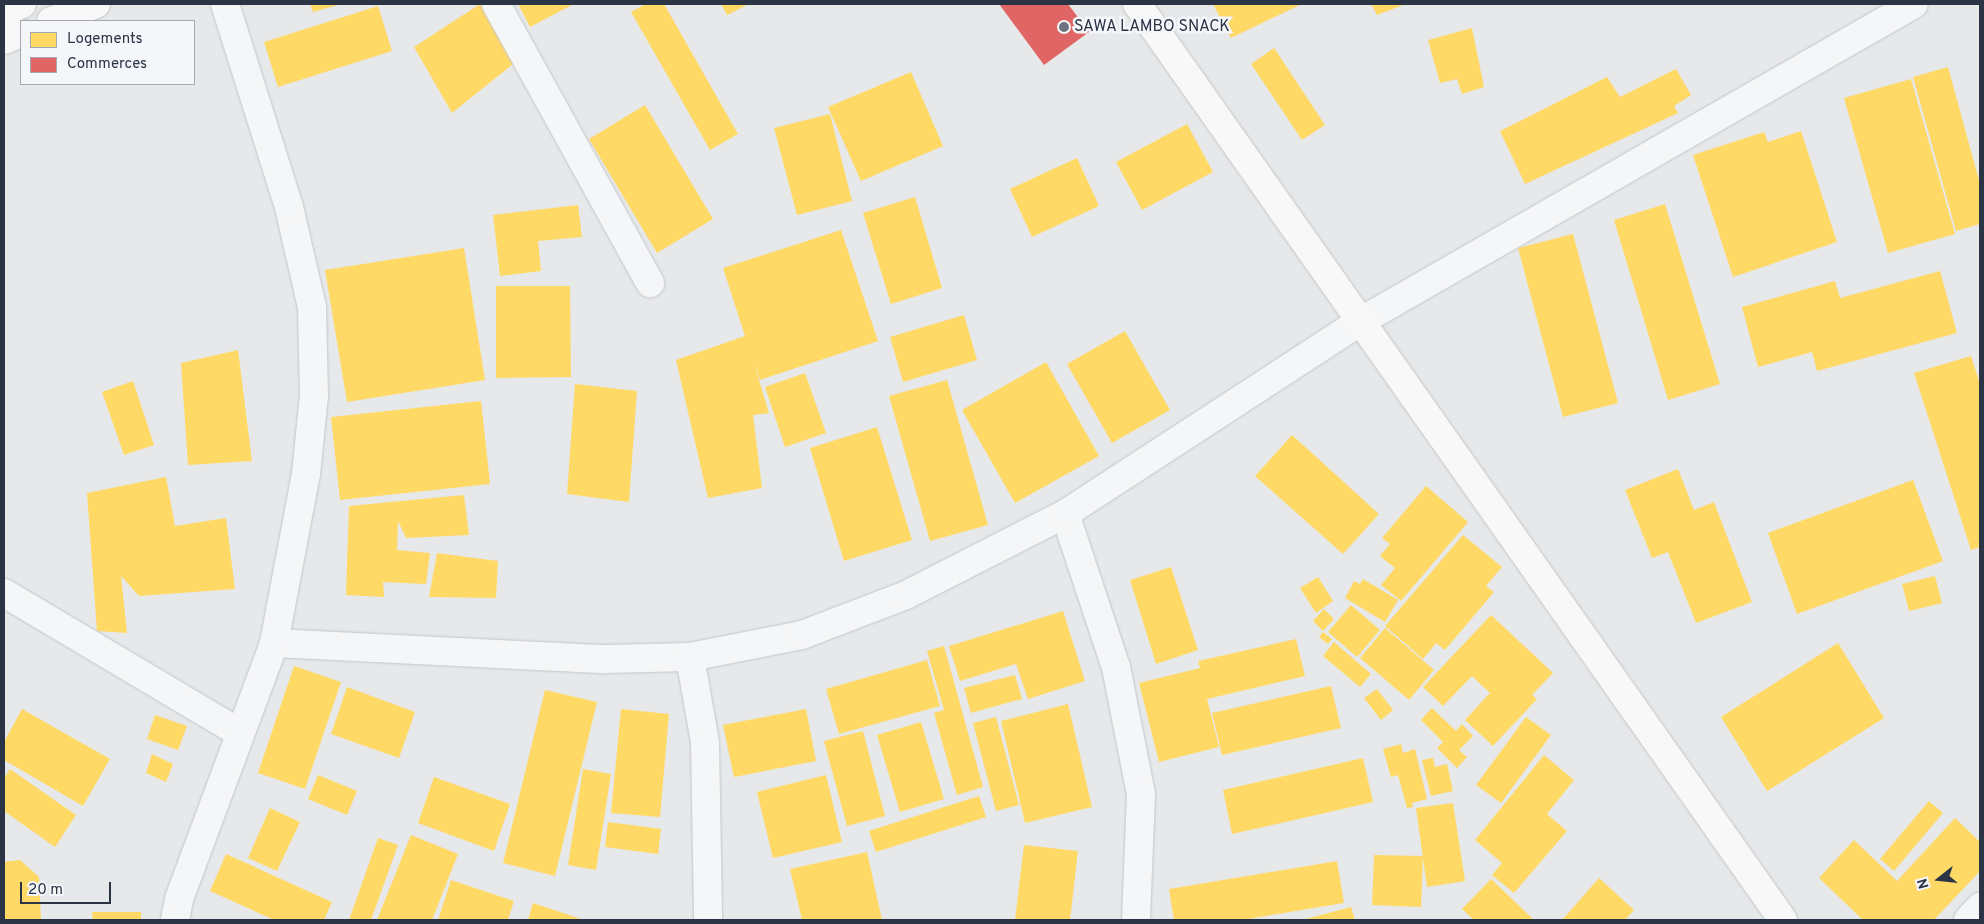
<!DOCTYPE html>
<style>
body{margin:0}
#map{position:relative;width:1984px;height:924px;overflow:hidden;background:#e6e8ea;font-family:Overpass,sans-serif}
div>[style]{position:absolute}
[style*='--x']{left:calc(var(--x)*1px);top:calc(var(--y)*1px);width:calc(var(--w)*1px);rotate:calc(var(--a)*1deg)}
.homes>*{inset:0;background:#ffd966}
.shops>*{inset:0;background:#e06666}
.roads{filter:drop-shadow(0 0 1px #c4c6c8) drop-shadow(0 0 1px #c4c6c8)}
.street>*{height:28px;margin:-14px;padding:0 14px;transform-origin:14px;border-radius:14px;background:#f5f6f7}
.secondary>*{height:28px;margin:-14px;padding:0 14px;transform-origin:14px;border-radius:14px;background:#f8f8f8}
.highway>*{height:28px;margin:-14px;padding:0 14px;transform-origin:14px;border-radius:14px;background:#f8f8f8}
.dots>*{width:14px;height:14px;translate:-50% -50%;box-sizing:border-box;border:2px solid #f4f6f9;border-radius:50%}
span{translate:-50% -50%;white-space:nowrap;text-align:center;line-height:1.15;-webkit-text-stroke:5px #f4f6f9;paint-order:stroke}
.poi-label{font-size:16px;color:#2b3445}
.left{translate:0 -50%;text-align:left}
.frame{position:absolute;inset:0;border:5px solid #2b3445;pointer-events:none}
.legend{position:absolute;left:20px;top:20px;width:175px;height:65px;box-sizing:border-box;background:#f4f6f9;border:1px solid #a4a8b1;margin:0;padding:6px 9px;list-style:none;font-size:15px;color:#2b3445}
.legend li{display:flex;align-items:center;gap:10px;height:25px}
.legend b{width:25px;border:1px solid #a4a8b1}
.north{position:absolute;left:1914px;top:854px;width:50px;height:50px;-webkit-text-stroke:4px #f4f6f9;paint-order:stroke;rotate:254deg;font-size:14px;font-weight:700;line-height:20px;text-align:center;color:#2b3445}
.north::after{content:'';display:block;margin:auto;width:18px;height:22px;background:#2b3445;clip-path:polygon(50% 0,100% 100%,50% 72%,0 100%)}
.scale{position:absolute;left:20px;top:882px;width:91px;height:22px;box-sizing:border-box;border:2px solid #2b3445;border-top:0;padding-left:6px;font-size:15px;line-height:18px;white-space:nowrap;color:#2b3445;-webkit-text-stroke:4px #f4f6f9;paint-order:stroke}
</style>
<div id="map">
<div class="homes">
<div style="clip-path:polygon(310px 4px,342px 4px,313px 12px)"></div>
<div style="clip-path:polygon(480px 4px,487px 4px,518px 60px,452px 113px,414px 47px)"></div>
<div style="clip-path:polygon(518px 4px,574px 4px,530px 27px)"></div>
<div style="clip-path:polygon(646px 4px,664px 4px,738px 134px,710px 150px,631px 12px)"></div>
<div style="clip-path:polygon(721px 4px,749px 4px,727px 15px)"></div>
<div style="clip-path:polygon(1213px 4px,1302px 4px,1231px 38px)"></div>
<div style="clip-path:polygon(1371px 4px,1406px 4px,1377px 15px)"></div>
<div style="clip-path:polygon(378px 6px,392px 51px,278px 87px,264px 42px)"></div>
<div style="clip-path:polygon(1472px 28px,1484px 87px,1462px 94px,1457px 79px,1440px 83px,1428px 40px)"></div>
<div style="clip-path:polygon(1274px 48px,1325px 125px,1302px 140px,1251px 64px)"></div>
<div style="clip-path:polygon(1948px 67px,1980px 184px,1980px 224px,1956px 231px,1913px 77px)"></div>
<div style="clip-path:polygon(1676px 69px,1691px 95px,1674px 106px,1678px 113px,1525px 184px,1500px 131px,1607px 77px,1620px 97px)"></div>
<div style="clip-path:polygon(911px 72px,943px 146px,861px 181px,828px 107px)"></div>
<div style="clip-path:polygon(1911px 79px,1955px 234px,1888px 253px,1844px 98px)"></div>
<div style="clip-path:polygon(645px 105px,713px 219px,657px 253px,589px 139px)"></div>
<div style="clip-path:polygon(830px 114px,852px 201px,797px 215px,774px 128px)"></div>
<div style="clip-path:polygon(1187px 124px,1213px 172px,1142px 210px,1116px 162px)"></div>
<div style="clip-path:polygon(1801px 131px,1837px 242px,1733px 277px,1693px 155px,1764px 132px,1768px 142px)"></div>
<div style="clip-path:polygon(1077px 158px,1099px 206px,1032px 237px,1010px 189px)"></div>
<div style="clip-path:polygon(915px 197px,942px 288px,891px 304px,863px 213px)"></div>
<div style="clip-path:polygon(1665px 204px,1720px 384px,1668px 400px,1614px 220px)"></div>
<div style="clip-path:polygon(578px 205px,582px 237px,538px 241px,541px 271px,500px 276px,493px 215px)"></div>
<div style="clip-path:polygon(841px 230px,878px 341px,760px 380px,753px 360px,769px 413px,753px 415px,762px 488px,708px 498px,676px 360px,745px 336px,723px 268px)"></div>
<div style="clip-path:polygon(1573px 234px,1618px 403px,1563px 417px,1518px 248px)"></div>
<div style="clip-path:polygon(464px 248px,485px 380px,347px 402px,325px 270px)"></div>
<div style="clip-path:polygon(1940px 271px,1957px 333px,1817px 371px,1812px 352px,1758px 367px,1742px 307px,1835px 281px,1840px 298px)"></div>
<div style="clip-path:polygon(496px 286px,570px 286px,571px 377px,496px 378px)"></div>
<div style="clip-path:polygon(964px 315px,977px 360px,903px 382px,890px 337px)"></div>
<div style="clip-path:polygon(1125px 331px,1170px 410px,1112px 443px,1067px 364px)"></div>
<div style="clip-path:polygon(238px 350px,252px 461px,188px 465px,181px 363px)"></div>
<div style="clip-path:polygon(1971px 356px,1980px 384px,1980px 547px,1971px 550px,1914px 373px)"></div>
<div style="clip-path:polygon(1046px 362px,1099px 456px,1015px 503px,962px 410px)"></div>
<div style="clip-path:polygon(805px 373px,826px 433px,785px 447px,765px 387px)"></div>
<div style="clip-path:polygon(947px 380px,988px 525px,930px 541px,889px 396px)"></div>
<div style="clip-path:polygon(133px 381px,154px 445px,124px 455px,102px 392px)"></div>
<div style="clip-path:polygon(575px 384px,637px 391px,629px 502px,567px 494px)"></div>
<div style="clip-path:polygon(481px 401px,490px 484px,340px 500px,331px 417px)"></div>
<div style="clip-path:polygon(877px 427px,912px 540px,844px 561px,810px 448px)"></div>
<div style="clip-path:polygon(1292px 435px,1379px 514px,1343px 554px,1255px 476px)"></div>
<div style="clip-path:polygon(1678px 469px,1694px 510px,1714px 502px,1752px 602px,1696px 623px,1668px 552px,1652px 558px,1625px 490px)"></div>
<div style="clip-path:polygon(166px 477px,175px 526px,226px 518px,235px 589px,139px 596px,121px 576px,127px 633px,97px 631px,87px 493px)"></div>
<div style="clip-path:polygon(1913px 480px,1943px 561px,1797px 614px,1768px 533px)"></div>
<div style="clip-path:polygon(1426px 486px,1468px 522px,1401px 601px,1381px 585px,1395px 568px,1380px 556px,1390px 544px,1382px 538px)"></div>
<div style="clip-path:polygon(464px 495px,469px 535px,406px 538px,398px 521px,397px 550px,430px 553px,426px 584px,383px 582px,384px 597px,346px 595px,349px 506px)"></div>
<div style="clip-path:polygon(1463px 535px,1502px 567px,1486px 586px,1494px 592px,1445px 650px,1436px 643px,1423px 659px,1385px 626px)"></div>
<div style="clip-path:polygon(437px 553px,498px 561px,496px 598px,429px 597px)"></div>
<div style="clip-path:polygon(1171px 567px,1198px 650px,1156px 664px,1130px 580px)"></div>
<div style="clip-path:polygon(1935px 576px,1942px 603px,1909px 611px,1902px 584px)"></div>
<div style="clip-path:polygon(1318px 577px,1333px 601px,1316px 613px,1300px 588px)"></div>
<div style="clip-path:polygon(1363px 579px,1398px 600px,1385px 622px,1345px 598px,1354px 581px,1360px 584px)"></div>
<div style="clip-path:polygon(1351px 605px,1380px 630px,1357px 657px,1328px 632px)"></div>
<div style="clip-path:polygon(1324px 609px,1334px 619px,1323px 631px,1313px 621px)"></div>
<div style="clip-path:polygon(1063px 611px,1085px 681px,1028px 699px,1016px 664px,960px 681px,949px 646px)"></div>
<div style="clip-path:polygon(1491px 615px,1553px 673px,1532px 695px,1537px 699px,1493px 746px,1465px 720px,1490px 693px,1472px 676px,1443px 706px,1423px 687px)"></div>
<div style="clip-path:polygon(1385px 628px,1434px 670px,1409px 700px,1360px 658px)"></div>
<div style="clip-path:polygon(1323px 632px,1332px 639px,1328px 644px,1319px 637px)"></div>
<div style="clip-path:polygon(1296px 639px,1305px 676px,1207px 699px,1219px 747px,1159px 762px,1139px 683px,1200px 668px,1198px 661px)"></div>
<div style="clip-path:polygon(1334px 642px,1371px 674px,1360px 687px,1323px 656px)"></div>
<div style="clip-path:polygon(1838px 643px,1884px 718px,1767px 791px,1721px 717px)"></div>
<div style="clip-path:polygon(944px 646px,983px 787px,957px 795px,934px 713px,944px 710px,927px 651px)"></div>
<div style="clip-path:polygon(927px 660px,940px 706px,839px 734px,826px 689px)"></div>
<div style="clip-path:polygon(294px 666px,341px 682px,305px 789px,258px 773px)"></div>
<div style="clip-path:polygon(1015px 675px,1022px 699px,971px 713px,964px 688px)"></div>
<div style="clip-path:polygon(1331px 686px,1341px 728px,1222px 755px,1212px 713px)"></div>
<div style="clip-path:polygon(347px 687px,415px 712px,399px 758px,331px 734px)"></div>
<div style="clip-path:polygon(1377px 689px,1393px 710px,1381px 720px,1364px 698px)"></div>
<div style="clip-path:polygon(545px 690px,597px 702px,555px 876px,503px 863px)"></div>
<div style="clip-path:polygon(1068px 704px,1092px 807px,1025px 823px,1001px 721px)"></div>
<div style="clip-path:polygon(1432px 708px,1456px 731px,1462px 724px,1473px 736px,1459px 750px,1467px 757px,1457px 768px,1437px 748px,1443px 742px,1421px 720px)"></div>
<div style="clip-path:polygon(22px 709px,110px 759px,83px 806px,4px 760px,4px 742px)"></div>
<div style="clip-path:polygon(621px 709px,669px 714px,660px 817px,611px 813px)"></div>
<div style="clip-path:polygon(806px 709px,816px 761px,734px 777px,723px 725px)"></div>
<div style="clip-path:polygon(155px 715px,187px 726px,178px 750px,147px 739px)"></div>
<div style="clip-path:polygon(996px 717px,1019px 805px,996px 811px,973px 723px)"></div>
<div style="clip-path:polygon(1526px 717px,1551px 735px,1501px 803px,1476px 785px)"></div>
<div style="clip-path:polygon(921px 722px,944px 799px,900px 812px,877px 735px)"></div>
<div style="clip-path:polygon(863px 731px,885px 816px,847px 826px,824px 741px)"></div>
<div style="clip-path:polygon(1401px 744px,1403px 753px,1415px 749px,1427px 799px,1412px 803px,1413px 807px,1407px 808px,1398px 775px,1391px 777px,1383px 749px)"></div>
<div style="clip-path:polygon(152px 754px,173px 764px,166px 782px,146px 773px)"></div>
<div style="clip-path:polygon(1544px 755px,1574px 780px,1547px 814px,1567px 831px,1514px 893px,1492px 875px,1502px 863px,1475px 840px)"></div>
<div style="clip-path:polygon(1363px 758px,1373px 802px,1232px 834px,1223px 790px)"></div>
<div style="clip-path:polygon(1433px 758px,1435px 767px,1447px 764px,1453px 791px,1431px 796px,1422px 760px)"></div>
<div style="clip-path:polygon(10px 769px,76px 815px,55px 847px,4px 811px,4px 778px)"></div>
<div style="clip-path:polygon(583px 769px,611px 774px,596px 870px,568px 865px)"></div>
<div style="clip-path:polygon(318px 775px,357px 791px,347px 815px,308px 799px)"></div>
<div style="clip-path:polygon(826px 775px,842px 842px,773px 858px,757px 792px)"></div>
<div style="clip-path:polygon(434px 777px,510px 804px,494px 851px,418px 823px)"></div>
<div style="clip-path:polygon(979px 796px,986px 817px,876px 852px,869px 831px)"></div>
<div style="clip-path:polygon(1929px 801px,1943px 813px,1894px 871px,1880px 859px)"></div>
<div style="clip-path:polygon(1453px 803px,1465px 881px,1427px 887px,1416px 808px)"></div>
<div style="clip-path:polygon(270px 808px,300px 822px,277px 871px,248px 858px)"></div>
<div style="clip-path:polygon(1955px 818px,1980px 842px,1980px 871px,1934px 920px,1863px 920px,1819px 878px,1854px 840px,1897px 881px)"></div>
<div style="clip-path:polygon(608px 822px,661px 829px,658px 854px,605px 847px)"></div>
<div style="clip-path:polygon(411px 835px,458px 854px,432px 920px,377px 920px)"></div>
<div style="clip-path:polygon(378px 838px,398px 845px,371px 920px,349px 920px)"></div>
<div style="clip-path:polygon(1024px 845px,1078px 851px,1070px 920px,1015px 920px)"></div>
<div style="clip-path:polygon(867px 852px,882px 920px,802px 920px,790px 869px)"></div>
<div style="clip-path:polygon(226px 854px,332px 902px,324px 920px,274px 920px,210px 891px)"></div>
<div style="clip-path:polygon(1374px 855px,1423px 856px,1421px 907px,1372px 905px)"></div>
<div style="clip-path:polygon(20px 860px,39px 877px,41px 920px,4px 920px,4px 862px)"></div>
<div style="clip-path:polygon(1337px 861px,1344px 903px,1242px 920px,1174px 920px,1169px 889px)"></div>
<div style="clip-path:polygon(1599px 878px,1634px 910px,1625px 920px,1562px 920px)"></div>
<div style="clip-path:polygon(1491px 879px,1534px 920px,1474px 920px,1462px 909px)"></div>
<div style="clip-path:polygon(451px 880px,514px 901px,508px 920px,438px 920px)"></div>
<div style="clip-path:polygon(533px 903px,584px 920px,528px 920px)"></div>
<div style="clip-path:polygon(1351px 907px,1355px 920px,1302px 920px)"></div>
<div style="clip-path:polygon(92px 912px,141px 912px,141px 920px,93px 920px)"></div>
</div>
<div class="shops">
<div style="clip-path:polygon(999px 4px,1068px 4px,1089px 32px,1044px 65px)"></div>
</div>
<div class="roads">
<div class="street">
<div style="--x:496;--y:4;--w:319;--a:61.1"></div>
<div style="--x:1065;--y:514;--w:161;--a:71.6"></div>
<div style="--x:1116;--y:667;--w:130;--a:78.9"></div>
<div style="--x:1141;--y:795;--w:125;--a:92.3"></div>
<div style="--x:4;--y:593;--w:274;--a:30.7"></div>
<div style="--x:274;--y:643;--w:331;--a:2.8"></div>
<div style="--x:605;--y:659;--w:85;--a:-1.3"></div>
<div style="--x:690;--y:657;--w:114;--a:-11.1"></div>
<div style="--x:802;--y:635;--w:111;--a:-21"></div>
<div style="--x:906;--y:595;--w:178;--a:-27"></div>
<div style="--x:1065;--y:514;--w:353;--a:-33.1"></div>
<div style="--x:1361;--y:321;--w:637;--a:-29.82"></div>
<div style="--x:690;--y:657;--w:86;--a:80"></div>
<div style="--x:705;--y:742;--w:178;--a:89"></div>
<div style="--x:175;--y:920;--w:21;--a:-79"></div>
<div style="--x:179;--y:899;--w:273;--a:-69.6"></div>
<div style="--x:274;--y:643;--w:172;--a:-79.3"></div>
<div style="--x:306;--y:474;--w:79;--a:-84.2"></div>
<div style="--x:314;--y:395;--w:88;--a:-91.3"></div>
<div style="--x:312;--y:307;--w:103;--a:-103"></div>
<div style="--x:289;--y:207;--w:213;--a:-107.5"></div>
<div style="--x:1968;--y:920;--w:18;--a:-47"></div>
</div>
<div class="secondary">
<div style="--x:1137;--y:4;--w:1121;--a:54.81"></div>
</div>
<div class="highway">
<div style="--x:4;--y:11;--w:19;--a:-21"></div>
<div style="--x:51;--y:21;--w:48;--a:-20.7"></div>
<div style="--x:4;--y:40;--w:18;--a:-22"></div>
</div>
</div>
<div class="dots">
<div style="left:1064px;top:27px;background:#6c737f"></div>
</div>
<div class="poi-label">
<span class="left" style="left:1074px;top:27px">SAWA LAMBO SNACK</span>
</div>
<div class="frame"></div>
<ul class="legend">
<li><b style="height:14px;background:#ffd966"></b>Logements</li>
<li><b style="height:14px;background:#e06666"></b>Commerces</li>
</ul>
<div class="north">N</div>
<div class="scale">20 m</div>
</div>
